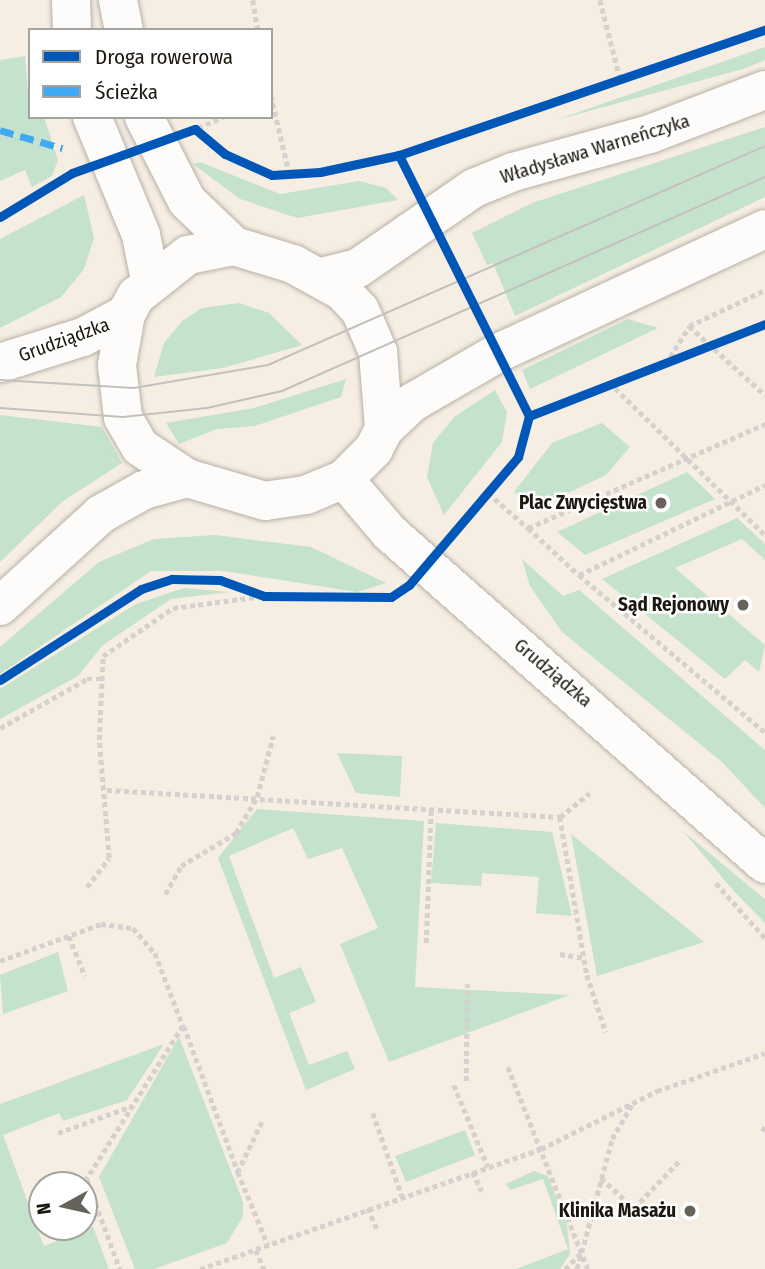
<!DOCTYPE html>
<meta charset="utf-8">
<style>
body{margin:0}
#map{position:relative;width:765px;height:1269px;overflow:hidden;background:#f6eee2;font-family:"Fira Sans Condensed",sans-serif}
div>[style]{position:absolute}
[style*='--x']{left:calc(var(--x)*1px);top:calc(var(--y)*1px);width:calc(var(--w)*1px);rotate:calc(var(--a)*1deg)}
.green>*{inset:0;background:#c4e2cc}
.path>*{height:4.5px;margin-top:-2.25px;transform-origin:0;background:repeating-linear-gradient(90deg,#d4d1ce 0 5px,transparent 0 8.5px)}
.roads{filter:drop-shadow(0 0 2px #b7b0a7) drop-shadow(0 0 2px #b7b0a7)}
.street>*{height:38px;margin:-19px;padding:0 19px;transform-origin:19px;border-radius:19px;background:#fefcfb}
.secondary>*{height:38px;margin:-19px;padding:0 19px;transform-origin:19px;border-radius:19px;background:#fefcfb}
.tram>*{height:2px;margin:-1px;padding:0 1px;transform-origin:1px;border-radius:1px;background:#c3c1be}
.quiet>*{height:7px;margin-top:-3.5px;transform-origin:0;background:repeating-linear-gradient(90deg,#3fa9f5 0 14px,transparent 0 21px)}
.cycleway>*{height:9px;margin:-4.5px;padding:0 4.5px;transform-origin:4.5px;border-radius:4.5px;background:#0057b8}
.dots>*{width:19px;height:19px;translate:-50% -50%;box-sizing:border-box;border:4px solid #fff;border-radius:50%}
span{translate:-50% -50%;white-space:nowrap;text-align:center;line-height:1.15;-webkit-text-stroke:5px #fff;paint-order:stroke}
.street-label{font-size:19px;color:#1c1810}
.poi-label{font-size:19px;color:#1c1810;font-weight:700}
.right{translate:-100% -50%;text-align:right}
.legend{position:absolute;left:28px;top:28px;width:245px;height:91px;box-sizing:border-box;background:#fff;border:2px solid #a4a39f;margin:0;padding:9px 12px;list-style:none;font-size:21px;color:#1c1810}
.legend li{display:flex;align-items:center;gap:14px;height:35px}
.legend b{width:35px;border:2px solid #a4a39f}
.north{position:absolute;left:28px;top:1171px;width:70px;height:70px;box-sizing:border-box;background:#fff;border:2px solid #a4a39f;border-radius:50%;rotate:262deg;font-size:19px;font-weight:700;line-height:28px;text-align:center;color:#1c1810}
.north::after{content:'';display:block;margin:auto;width:24px;height:32px;background:#68635a;clip-path:polygon(50% 0,100% 100%,50% 72%,0 100%)}
</style>
<div id="map">
<div class="green">
<div style="clip-path:polygon(765px 47px,765px 60px,743px 69px,556px 120px)"></div>
<div style="clip-path:polygon(25px 56px,30px 117px,44px 117px,58px 160px,52px 176px,32px 187px,25px 170px,0 181px,0 60px)"></div>
<div style="clip-path:polygon(765px 127px,765px 197px,515px 316px,493px 263px,487px 265px,472px 233px,532px 203px)"></div>
<div style="clip-path:polygon(200px 162px,280px 194px,359px 181px,386px 188px,398px 200px,297px 218px,240px 199px,193px 164px)"></div>
<div style="clip-path:polygon(84px 195px,94px 238px,84px 269px,61px 297px,0 328px,0 239px)"></div>
<div style="clip-path:polygon(239px 303px,269px 313px,302px 345px,223px 368px,154px 377px,164px 343px,182px 321px,202px 308px)"></div>
<div style="clip-path:polygon(628px 319px,658px 328px,530px 389px,522px 370px)"></div>
<div style="clip-path:polygon(346px 379px,341px 397px,255px 426px,217px 429px,179px 444px,166px 423px,254px 408px)"></div>
<div style="clip-path:polygon(495px 390px,507px 412px,502px 442px,444px 515px,427px 477px,433px 443px,454px 417px)"></div>
<div style="clip-path:polygon(0 415px,102px 427px,122px 463px,63px 501px,0 562px)"></div>
<div style="clip-path:polygon(602px 423px,630px 447px,606px 475px,534px 509px,514px 492px,552px 443px)"></div>
<div style="clip-path:polygon(687px 472px,715px 499px,585px 555px,557px 532px)"></div>
<div style="clip-path:polygon(737px 518px,765px 544px,765px 560px,742px 539px,675px 568px,765px 645px,759px 672px,745px 660px,725px 679px,602px 579px)"></div>
<div style="clip-path:polygon(215px 535px,311px 547px,386px 583px,357px 592px,224px 571px,151px 571px,0 674px,0 647px,99px 562px,154px 539px)"></div>
<div style="clip-path:polygon(522px 559px,563px 596px,579px 590px,765px 750px,765px 808px,722px 762px,562px 632px,530px 586px)"></div>
<div style="clip-path:polygon(184px 588px,229px 592px,171px 599px,103px 645px,78px 676px,0 719px,0 689px,136px 604px)"></div>
<div style="clip-path:polygon(337px 753px,402px 756px,400px 797px,356px 793px)"></div>
<div style="clip-path:polygon(257px 809px,424px 821px,415px 987px,570px 995px,389px 1062px,340px 944px,378px 928px,342px 848px,308px 859px,293px 828px,229px 856px,274px 978px,301px 967px,316px 1002px,289px 1013px,309px 1065px,347px 1051px,355px 1069px,306px 1090px,218px 858px)"></div>
<div style="clip-path:polygon(436px 823px,552px 832px,572px 916px,536px 913px,539px 877px,482px 873px,481px 886px,431px 883px)"></div>
<div style="clip-path:polygon(683px 831px,765px 899px,765px 923px,731px 888px)"></div>
<div style="clip-path:polygon(571px 834px,704px 942px,597px 976px)"></div>
<div style="clip-path:polygon(58px 952px,68px 991px,3px 1014px,0 975px)"></div>
<div style="clip-path:polygon(179px 1037px,243px 1202px,243px 1216px,227px 1243px,154px 1269px,135px 1269px,99px 1177px)"></div>
<div style="clip-path:polygon(164px 1044px,127px 1100px,63px 1121px,59px 1113px,3px 1135px,44px 1246px,93px 1227px,109px 1269px,0 1269px,0 1104px)"></div>
<div style="clip-path:polygon(465px 1130px,475px 1155px,406px 1182px,395px 1156px)"></div>
<div style="clip-path:polygon(534px 1171px,548px 1176px,567px 1225px,570px 1254px,560px 1269px,516px 1269px,568px 1249px,543px 1179px,510px 1190px,506px 1184px)"></div>
</div>
<div class="path">
<div style="--x:253;--y:0;--w:30;--a:81"></div>
<div style="--x:600;--y:0;--w:85;--a:75.6"></div>
<div style="--x:271;--y:95;--w:83;--a:76.8"></div>
<div style="--x:198;--y:128;--w:27;--a:-24"></div>
<div style="--x:689;--y:326;--w:103;--a:42.2"></div>
<div style="--x:670;--y:357;--w:36;--a:-58"></div>
<div style="--x:689;--y:326;--w:84;--a:-25.3"></div>
<div style="--x:609;--y:382;--w:219;--a:44.4"></div>
<div style="--x:488;--y:493;--w:53;--a:41.2"></div>
<div style="--x:528;--y:528;--w:259;--a:-23.7"></div>
<div style="--x:528;--y:528;--w:69;--a:42.7"></div>
<div style="--x:579;--y:575;--w:207;--a:-25.8"></div>
<div style="--x:579;--y:575;--w:243;--a:40.2"></div>
<div style="--x:0;--y:728;--w:100;--a:-29.4"></div>
<div style="--x:87;--y:679;--w:14;--a:0"></div>
<div style="--x:107;--y:790;--w:454;--a:3.4"></div>
<div style="--x:560;--y:817;--w:38;--a:-39"></div>
<div style="--x:560;--y:817;--w:160;--a:80.3"></div>
<div style="--x:587;--y:975;--w:60;--a:71.6"></div>
<div style="--x:716;--y:883;--w:74;--a:48.3"></div>
<div style="--x:87;--y:887;--w:36;--a:-53"></div>
<div style="--x:109;--y:858;--w:118;--a:-94.8"></div>
<div style="--x:99;--y:740;--w:84;--a:-87.3"></div>
<div style="--x:103;--y:656;--w:85;--a:-34.4"></div>
<div style="--x:173;--y:608;--w:92;--a:-7.5"></div>
<div style="--x:165;--y:894;--w:32;--a:-60"></div>
<div style="--x:181;--y:866;--w:64;--a:-31"></div>
<div style="--x:236;--y:833;--w:42;--a:-59.7"></div>
<div style="--x:257;--y:797;--w:63;--a:-75.3"></div>
<div style="--x:69;--y:936;--w:43;--a:68.2"></div>
<div style="--x:426;--y:943;--w:134;--a:-87.9"></div>
<div style="--x:560;--y:954;--w:24;--a:9"></div>
<div style="--x:0;--y:961;--w:108;--a:-20.1"></div>
<div style="--x:101;--y:924;--w:32;--a:7"></div>
<div style="--x:133;--y:928;--w:33;--a:49"></div>
<div style="--x:155;--y:953;--w:78;--a:69"></div>
<div style="--x:183;--y:1026;--w:181;--a:122.1"></div>
<div style="--x:87;--y:1179;--w:96;--a:69.9"></div>
<div style="--x:184;--y:1026;--w:156;--a:69.7"></div>
<div style="--x:508;--y:1067;--w:217;--a:68.4"></div>
<div style="--x:466;--y:1081;--w:97;--a:-89.4"></div>
<div style="--x:454;--y:1085;--w:89;--a:67.5"></div>
<div style="--x:373;--y:1113;--w:88;--a:70.7"></div>
<div style="--x:262;--y:1122;--w:55;--a:115.6"></div>
<div style="--x:238;--y:1172;--w:79;--a:67.7"></div>
<div style="--x:762;--y:1131;--w:6;--a:-59"></div>
<div style="--x:58;--y:1133;--w:79;--a:-20"></div>
<div style="--x:473;--y:1172;--w:21;--a:65"></div>
<div style="--x:601;--y:1178;--w:45;--a:42.3"></div>
<div style="--x:634;--y:1208;--w:65;--a:-46.2"></div>
<div style="--x:368;--y:1208;--w:23;--a:67"></div>
<div style="--x:256;--y:1250;--w:21;--a:67"></div>
<div style="--x:200;--y:1269;--w:361;--a:-19.4"></div>
<div style="--x:541;--y:1149;--w:130;--a:-26.6"></div>
<div style="--x:657;--y:1091;--w:114;--a:-19.4"></div>
<div style="--x:565;--y:1269;--w:24;--a:-45"></div>
<div style="--x:577;--y:1269;--w:135;--a:-74.9"></div>
<div style="--x:612;--y:1139;--w:39;--a:-60"></div>
</div>
<div class="roads">
<div class="street">
<div style="--x:71;--y:0;--w:30;--a:88"></div>
<div style="--x:118;--y:0;--w:31;--a:79"></div>
<div style="--x:92;--y:117;--w:128;--a:67.4"></div>
<div style="--x:141;--y:235;--w:46;--a:78.7"></div>
<div style="--x:144;--y:117;--w:94;--a:62.9"></div>
<div style="--x:187;--y:201;--w:65;--a:43.8"></div>
</div>
<div class="secondary">
<div style="--x:234;--y:246;--w:62;--a:17"></div>
<div style="--x:293;--y:264;--w:56;--a:28.9"></div>
<div style="--x:342;--y:291;--w:26;--a:47"></div>
<div style="--x:360;--y:310;--w:46;--a:66.8"></div>
<div style="--x:378;--y:352;--w:77;--a:85.5"></div>
<div style="--x:384;--y:429;--w:22;--a:117"></div>
<div style="--x:374;--y:449;--w:42;--a:135"></div>
<div style="--x:344;--y:479;--w:41;--a:157.2"></div>
<div style="--x:306;--y:495;--w:41;--a:171.7"></div>
<div style="--x:265;--y:501;--w:81;--a:-163.6"></div>
<div style="--x:187;--y:478;--w:56;--a:-146.6"></div>
<div style="--x:140;--y:447;--w:34;--a:-120"></div>
<div style="--x:123;--y:417;--w:52;--a:-96.6"></div>
<div style="--x:117;--y:365;--w:52;--a:-80"></div>
<div style="--x:126;--y:314;--w:21;--a:-61"></div>
<div style="--x:136;--y:296;--w:66;--a:-38.3"></div>
<div style="--x:188;--y:255;--w:47;--a:-11.1"></div>
<div style="--x:322;--y:277;--w:37;--a:-14"></div>
<div style="--x:358;--y:268;--w:141;--a:-34.6"></div>
<div style="--x:474;--y:188;--w:42;--a:-22.3"></div>
<div style="--x:513;--y:172;--w:142;--a:-15.5"></div>
<div style="--x:650;--y:134;--w:123;--a:-20.9"></div>
<div style="--x:0;--y:363;--w:87;--a:-17.4"></div>
<div style="--x:83;--y:337;--w:49;--a:-28.1"></div>
<div style="--x:384;--y:429;--w:40;--a:-43"></div>
<div style="--x:413;--y:402;--w:98;--a:-30"></div>
<div style="--x:498;--y:353;--w:294;--a:-24.9"></div>
<div style="--x:344;--y:479;--w:71;--a:49.6"></div>
<div style="--x:390;--y:533;--w:500;--a:41.43"></div>
<div style="--x:0;--y:606;--w:137;--a:-42.3"></div>
<div style="--x:101;--y:514;--w:49;--a:-29.2"></div>
<div style="--x:144;--y:490;--w:45;--a:-15.6"></div>
</div>
</div>
<div class="tram">
<div style="--x:0;--y:380;--w:134;--a:3.4"></div>
<div style="--x:134;--y:388;--w:136;--a:-9.7"></div>
<div style="--x:268;--y:365;--w:543;--a:-23.78"></div>
<div style="--x:0;--y:408;--w:123;--a:4.2"></div>
<div style="--x:123;--y:417;--w:84;--a:-6.1"></div>
<div style="--x:207;--y:408;--w:77;--a:-12.8"></div>
<div style="--x:282;--y:391;--w:528;--a:-23.9"></div>
</div>
<div class="quiet">
<div style="--x:0;--y:130;--w:65;--a:16.2"></div>
</div>
<div class="cycleway">
<div style="--x:0;--y:217;--w:84;--a:-31.4"></div>
<div style="--x:72;--y:173;--w:131;--a:-19.7"></div>
<div style="--x:195;--y:129;--w:39;--a:40"></div>
<div style="--x:225;--y:154;--w:51;--a:24.1"></div>
<div style="--x:272;--y:175;--w:48;--a:-3.6"></div>
<div style="--x:320;--y:172;--w:81;--a:-12.1"></div>
<div style="--x:399;--y:155;--w:387;--a:-18.9"></div>
<div style="--x:529;--y:416;--w:253;--a:-21.3"></div>
<div style="--x:0;--y:680;--w:168;--a:-32.8"></div>
<div style="--x:141;--y:589;--w:33;--a:-18"></div>
<div style="--x:172;--y:579;--w:48;--a:1.2"></div>
<div style="--x:220;--y:580;--w:47;--a:20"></div>
<div style="--x:264;--y:596;--w:127;--a:0.5"></div>
<div style="--x:391;--y:597;--w:22;--a:-34"></div>
<div style="--x:409;--y:585;--w:168;--a:-49.6"></div>
<div style="--x:518;--y:457;--w:42;--a:-75"></div>
<div style="--x:529;--y:416;--w:292;--a:-116.5"></div>
</div>
<div class="dots">
<div style="left:661px;top:503px;background:#68635a"></div>
<div style="left:743px;top:605px;background:#68635a"></div>
<div style="left:690px;top:1211px;background:#68635a"></div>
</div>
<div class="street-label">
<span style="left:595px;top:149px;rotate:-17deg">Władysława Warneńczyka</span>
<span style="left:64px;top:340px;rotate:-20deg">Grudziądzka</span>
<span style="left:553px;top:673px;rotate:40deg">Grudziądzka</span>
</div>
<div class="poi-label">
<span class="right" style="left:647px;top:503px">Plac Zwycięstwa</span>
<span class="right" style="left:729px;top:605px">Sąd Rejonowy</span>
<span class="right" style="left:676px;top:1211px">Klinika Masażu</span>
</div>
<ul class="legend">
<li><b style="height:9px;background:#0057b8"></b>Droga rowerowa</li>
<li><b style="height:9px;background:#3fa9f5"></b>Ścieżka</li>
</ul>
<div class="north">N</div>
</div>
